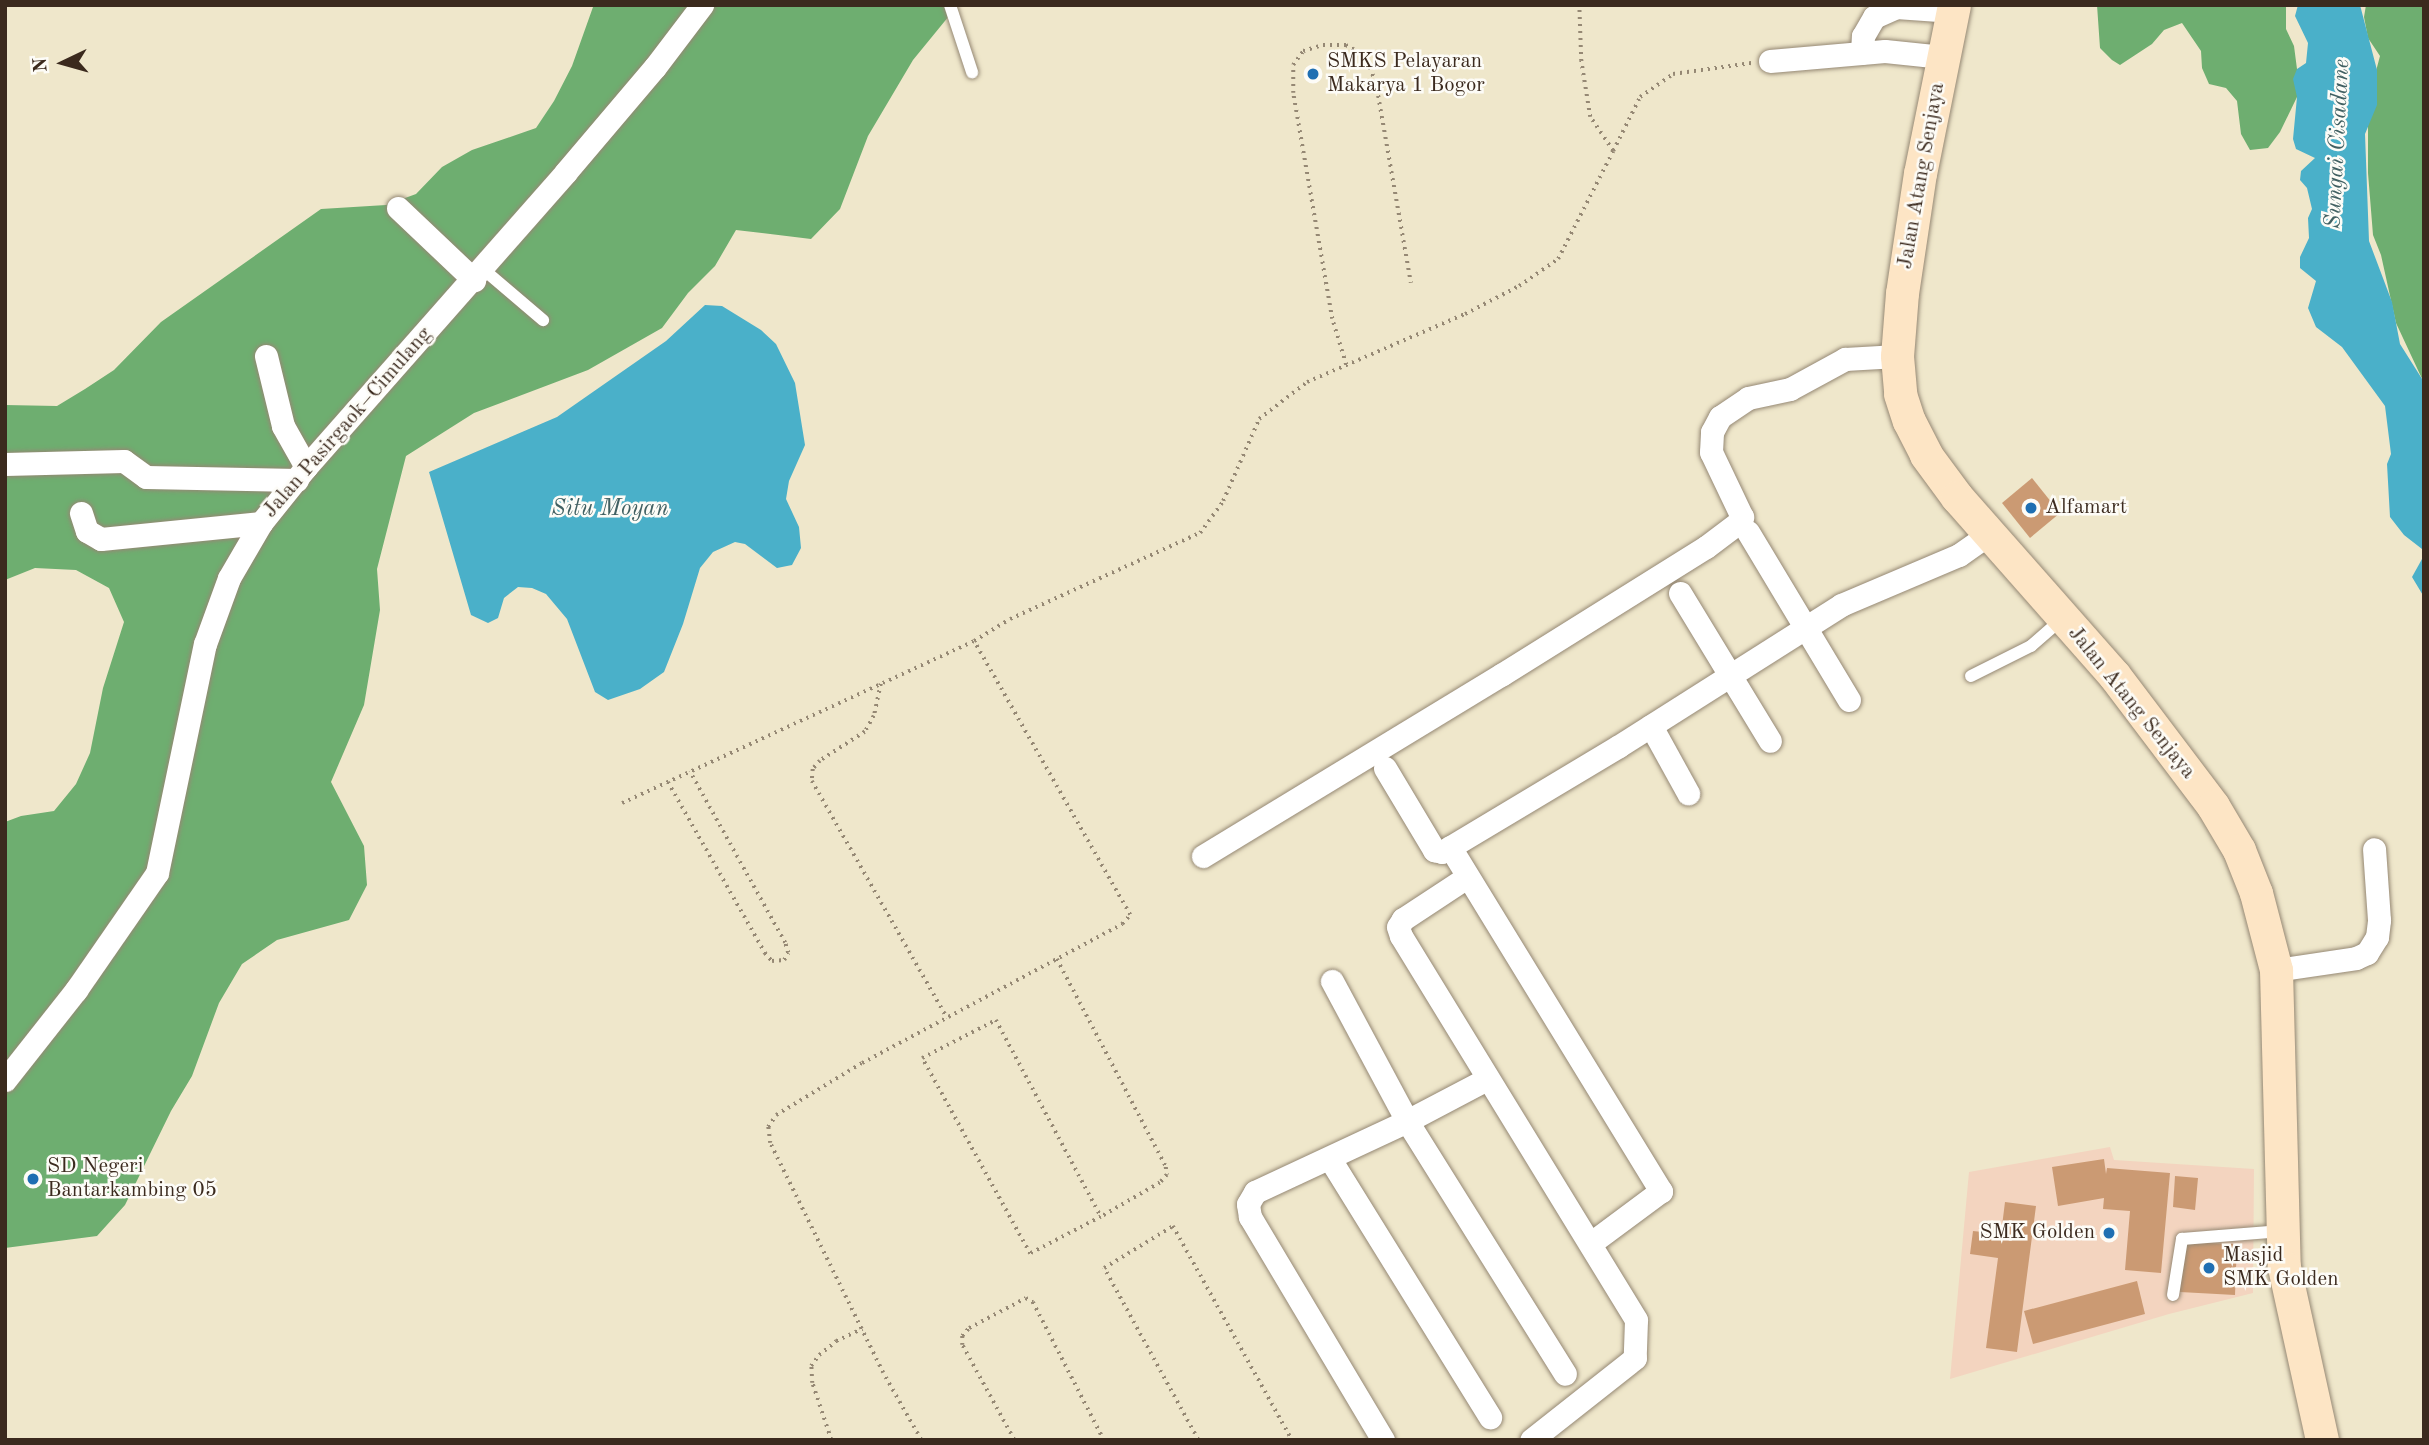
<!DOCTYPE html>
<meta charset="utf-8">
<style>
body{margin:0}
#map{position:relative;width:2429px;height:1445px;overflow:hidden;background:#efe7cb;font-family:"Old Standard TT",serif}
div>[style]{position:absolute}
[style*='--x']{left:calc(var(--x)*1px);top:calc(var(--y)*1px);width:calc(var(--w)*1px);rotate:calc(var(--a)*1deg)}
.built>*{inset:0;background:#f3d4bf}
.forest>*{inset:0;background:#6eae70}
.water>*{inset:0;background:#4ab0c9}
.building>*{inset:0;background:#cb9a73}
.path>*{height:3.5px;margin-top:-1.75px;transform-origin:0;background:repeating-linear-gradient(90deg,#958874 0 2px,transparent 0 7px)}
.roads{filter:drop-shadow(0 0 2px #958874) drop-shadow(0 0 2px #958874)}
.service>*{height:12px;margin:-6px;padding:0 6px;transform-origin:6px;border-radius:6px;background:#fff}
.minor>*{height:23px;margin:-11.5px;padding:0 11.5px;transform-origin:11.5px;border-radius:11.5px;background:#fff}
.secondary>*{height:33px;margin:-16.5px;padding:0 16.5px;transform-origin:16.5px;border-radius:16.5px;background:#fde5c5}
.dots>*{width:19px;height:19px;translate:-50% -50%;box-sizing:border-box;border:4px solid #fdfcf7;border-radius:50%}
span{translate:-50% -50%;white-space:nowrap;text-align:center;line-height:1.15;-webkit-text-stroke:5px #fdfcf7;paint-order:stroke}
.poi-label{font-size:21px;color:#3b2a1e}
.left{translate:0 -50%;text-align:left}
.right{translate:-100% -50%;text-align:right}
.street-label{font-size:21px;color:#3b2a1e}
.water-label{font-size:23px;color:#416062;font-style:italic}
.frame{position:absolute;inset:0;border:7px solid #3b2a1e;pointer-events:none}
.north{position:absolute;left:28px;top:28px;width:70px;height:70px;-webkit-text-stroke:5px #fdfcf7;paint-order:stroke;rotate:265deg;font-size:19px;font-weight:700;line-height:28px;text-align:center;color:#3b2a1e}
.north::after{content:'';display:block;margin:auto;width:24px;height:32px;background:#3b2a1e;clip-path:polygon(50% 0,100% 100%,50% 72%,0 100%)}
</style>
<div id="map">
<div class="built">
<div style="clip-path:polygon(2110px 1147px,2114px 1160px,2254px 1169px,2253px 1293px,2169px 1314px,1950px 1379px,1969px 1172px)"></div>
</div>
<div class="forest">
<div style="clip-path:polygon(588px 5px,958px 5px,913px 60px,868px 136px,840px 209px,811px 239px,736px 230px,715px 266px,688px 293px,662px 328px,588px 370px,474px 413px,406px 456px,377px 569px,380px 610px,364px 705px,331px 782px,364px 846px,367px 885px,349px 920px,277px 940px,242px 964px,219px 1003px,192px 1076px,171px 1111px,125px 1205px,97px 1236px,5px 1248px,5px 822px,21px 816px,54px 811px,76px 784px,90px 753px,103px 688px,124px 622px,109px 588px,76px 570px,35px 568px,5px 580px,5px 405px,57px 406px,85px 389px,114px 370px,161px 322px,321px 209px,386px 205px,416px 194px,442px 167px,472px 150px,536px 128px,554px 101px,572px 66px,593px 7px)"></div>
<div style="clip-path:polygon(2097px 5px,2286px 5px,2286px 29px,2294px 46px,2297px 69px,2297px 97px,2280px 132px,2268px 148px,2250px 150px,2241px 134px,2237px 101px,2226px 88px,2209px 84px,2202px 68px,2201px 51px,2182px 23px,2164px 30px,2152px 44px,2120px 65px,2112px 60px,2100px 48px)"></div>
<div style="clip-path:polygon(2366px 5px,2424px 5px,2424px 383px,2396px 323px,2381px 255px,2373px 235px,2368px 173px,2368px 101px,2380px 56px,2368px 38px,2364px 17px)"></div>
</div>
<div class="water">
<div style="clip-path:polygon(2298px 5px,2360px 5px,2377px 70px,2377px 105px,2365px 134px,2369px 241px,2392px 302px,2400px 344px,2424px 382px,2424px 597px,2412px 577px,2422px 559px,2422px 549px,2404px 535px,2390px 517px,2387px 464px,2391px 454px,2385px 406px,2342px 347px,2316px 327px,2308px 308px,2316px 281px,2300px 268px,2300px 257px,2309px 238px,2308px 218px,2312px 209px,2307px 188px,2300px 180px,2301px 171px,2315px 158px,2296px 149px,2293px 139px,2297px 97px,2293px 79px,2297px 69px,2306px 63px,2308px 43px,2295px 16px)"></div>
<div style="clip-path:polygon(705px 305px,722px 306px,761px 330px,776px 344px,795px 383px,805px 445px,789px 481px,786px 499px,799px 527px,801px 548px,792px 565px,777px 568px,745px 544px,735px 542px,713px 552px,700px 568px,683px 624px,664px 672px,640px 689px,608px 700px,595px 692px,567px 619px,546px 594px,532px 588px,518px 587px,504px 598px,498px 618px,488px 623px,471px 615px,429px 472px,557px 417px,666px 341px)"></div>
</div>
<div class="building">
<div style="clip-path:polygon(2032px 478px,2060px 513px,2030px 538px,2002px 503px)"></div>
<div style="clip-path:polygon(2104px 1159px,2106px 1174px,2107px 1168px,2170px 1173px,2161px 1273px,2125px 1270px,2130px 1211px,2103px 1209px,2104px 1198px,2058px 1206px,2052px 1167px)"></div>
<div style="clip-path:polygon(2175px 1176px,2198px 1178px,2195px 1210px,2173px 1207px)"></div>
<div style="clip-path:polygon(2005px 1202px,2036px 1206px,2017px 1352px,1986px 1348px,1998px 1258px,1970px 1254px,1973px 1231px,2001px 1234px)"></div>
<div style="clip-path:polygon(2182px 1242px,2237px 1244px,2235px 1295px,2180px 1292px)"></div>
<div style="clip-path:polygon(2137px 1281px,2145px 1314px,2033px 1344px,2024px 1311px)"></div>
</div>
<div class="path">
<div style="--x:1613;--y:151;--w:60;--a:-63.4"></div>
<div style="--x:1640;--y:97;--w:40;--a:-34.9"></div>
<div style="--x:1673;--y:74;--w:79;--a:-8"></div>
<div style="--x:1346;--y:365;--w:48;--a:-106.9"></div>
<div style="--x:1332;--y:319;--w:229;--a:-99.8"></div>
<div style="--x:1293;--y:93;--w:28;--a:-90"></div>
<div style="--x:1293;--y:65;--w:17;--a:-54"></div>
<div style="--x:1303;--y:51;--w:21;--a:-17"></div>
<div style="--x:1323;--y:45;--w:23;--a:0"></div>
<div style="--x:1346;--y:45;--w:21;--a:29"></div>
<div style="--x:1364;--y:55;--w:30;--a:66"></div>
<div style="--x:1376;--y:82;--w:204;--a:80.1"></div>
<div style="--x:881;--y:684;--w:33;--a:102"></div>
<div style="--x:874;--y:716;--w:18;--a:119"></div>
<div style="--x:865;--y:732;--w:54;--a:147.2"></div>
<div style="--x:820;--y:761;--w:11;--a:131"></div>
<div style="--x:813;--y:769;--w:12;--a:95"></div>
<div style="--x:812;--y:781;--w:273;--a:60.3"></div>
<div style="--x:668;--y:782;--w:197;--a:60.4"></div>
<div style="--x:765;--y:953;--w:11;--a:49"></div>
<div style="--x:772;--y:961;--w:12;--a:-5"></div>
<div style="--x:784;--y:960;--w:8;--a:-60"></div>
<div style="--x:788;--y:953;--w:10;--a:-107"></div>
<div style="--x:785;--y:943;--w:196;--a:-119.1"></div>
<div style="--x:622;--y:803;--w:387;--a:-24.7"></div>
<div style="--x:1057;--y:959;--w:235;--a:62.3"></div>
<div style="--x:1166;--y:1167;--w:8;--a:83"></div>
<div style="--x:1167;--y:1175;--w:11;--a:131"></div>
<div style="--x:1160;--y:1183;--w:68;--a:150"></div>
<div style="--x:1101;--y:1217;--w:80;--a:152.5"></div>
<div style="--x:1030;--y:1254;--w:224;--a:-118.9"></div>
<div style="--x:922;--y:1058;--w:83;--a:-27.2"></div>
<div style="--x:996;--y:1020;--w:223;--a:61.9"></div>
<div style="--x:831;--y:1440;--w:60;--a:-108.4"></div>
<div style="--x:812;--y:1383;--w:17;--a:-93"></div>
<div style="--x:811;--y:1366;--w:14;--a:-54"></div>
<div style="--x:819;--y:1355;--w:22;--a:-39"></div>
<div style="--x:836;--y:1341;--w:29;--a:-25"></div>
<div style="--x:921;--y:1440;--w:77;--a:-119.6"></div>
<div style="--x:883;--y:1373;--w:256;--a:-116.2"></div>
<div style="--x:770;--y:1143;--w:16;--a:-97"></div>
<div style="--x:768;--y:1127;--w:14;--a:-56"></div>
<div style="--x:776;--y:1115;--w:100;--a:-31.2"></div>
<div style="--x:862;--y:1063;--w:295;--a:-28.1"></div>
<div style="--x:1122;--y:924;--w:12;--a:-48"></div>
<div style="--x:1130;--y:915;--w:315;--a:-119.7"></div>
<div style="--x:974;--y:641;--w:42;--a:-31.4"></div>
<div style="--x:1010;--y:619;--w:209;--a:-24.4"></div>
<div style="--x:1200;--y:533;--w:39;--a:-54"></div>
<div style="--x:1223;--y:501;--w:90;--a:-66.3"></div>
<div style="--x:1259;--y:419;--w:61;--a:-37.6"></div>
<div style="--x:1307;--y:382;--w:172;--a:-23.3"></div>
<div style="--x:1465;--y:314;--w:61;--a:-27.4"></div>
<div style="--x:1519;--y:286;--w:47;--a:-34.7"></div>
<div style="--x:1558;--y:259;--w:121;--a:-63"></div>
<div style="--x:1613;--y:151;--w:41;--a:-124.1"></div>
<div style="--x:1590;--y:117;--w:57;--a:-99.1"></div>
<div style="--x:1581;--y:61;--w:56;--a:-92"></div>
<div style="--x:1014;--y:1440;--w:108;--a:-118.7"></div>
<div style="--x:962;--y:1345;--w:9;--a:-90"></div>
<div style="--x:962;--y:1336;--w:11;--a:-49"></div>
<div style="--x:969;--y:1328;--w:64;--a:-27.8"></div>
<div style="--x:1026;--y:1298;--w:8;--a:30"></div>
<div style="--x:1033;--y:1302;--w:155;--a:62.8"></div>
<div style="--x:1198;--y:1440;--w:196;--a:-118.7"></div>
<div style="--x:1104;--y:1268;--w:81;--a:-31.3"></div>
<div style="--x:1173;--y:1226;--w:245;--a:60.9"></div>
</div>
<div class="roads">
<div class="service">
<div style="--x:950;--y:5;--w:71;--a:71.8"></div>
<div style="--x:483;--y:269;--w:79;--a:40.4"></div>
<div style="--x:1971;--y:676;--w:67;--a:-26.6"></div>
<div style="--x:2031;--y:646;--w:41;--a:-41.1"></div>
<div style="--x:2173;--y:1295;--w:57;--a:-80.9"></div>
<div style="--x:2182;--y:1239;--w:100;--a:-4.6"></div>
</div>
<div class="minor">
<div style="--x:1862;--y:53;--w:17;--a:-87"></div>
<div style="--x:1863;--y:36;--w:22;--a:-60"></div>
<div style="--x:1874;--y:17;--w:24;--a:-24"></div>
<div style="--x:1896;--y:7;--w:57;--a:4"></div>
<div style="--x:1770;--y:61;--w:115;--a:-5"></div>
<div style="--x:1885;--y:51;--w:58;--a:5.9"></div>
<div style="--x:398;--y:208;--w:105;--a:43.5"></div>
<div style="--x:266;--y:356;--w:72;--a:76.3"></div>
<div style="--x:283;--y:426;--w:47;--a:60.7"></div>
<div style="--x:5;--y:464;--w:119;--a:-1.4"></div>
<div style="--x:124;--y:461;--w:27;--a:36"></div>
<div style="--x:146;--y:477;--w:151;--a:1.1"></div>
<div style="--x:81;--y:513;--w:19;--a:72"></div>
<div style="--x:87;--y:531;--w:16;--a:30"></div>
<div style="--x:101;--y:539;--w:161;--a:-5.7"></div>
<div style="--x:1748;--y:532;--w:196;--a:59"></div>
<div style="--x:1680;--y:593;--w:173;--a:58.7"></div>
<div style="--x:1651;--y:726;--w:77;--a:61.1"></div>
<div style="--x:1385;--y:768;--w:96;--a:59.1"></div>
<div style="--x:1434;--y:850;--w:8;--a:14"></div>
<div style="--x:1442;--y:852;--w:206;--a:-30.9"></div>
<div style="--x:1619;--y:746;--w:263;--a:-32.4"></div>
<div style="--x:1841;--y:605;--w:128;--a:-23"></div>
<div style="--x:1959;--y:555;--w:38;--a:-35"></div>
<div style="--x:1450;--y:847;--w:404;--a:58.5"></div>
<div style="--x:1661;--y:1191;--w:87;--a:143.4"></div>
<div style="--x:1203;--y:856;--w:349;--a:-31.3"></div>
<div style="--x:1501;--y:675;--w:242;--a:-32"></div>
<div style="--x:1706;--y:547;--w:39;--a:-37"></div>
<div style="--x:1737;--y:524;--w:9;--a:-54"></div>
<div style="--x:1742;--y:517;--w:72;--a:-115.5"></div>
<div style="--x:1711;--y:452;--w:20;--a:-87"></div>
<div style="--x:1712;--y:432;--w:17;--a:-62"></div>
<div style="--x:1720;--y:417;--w:34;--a:-34"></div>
<div style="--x:1748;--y:398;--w:43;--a:-12.1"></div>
<div style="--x:1790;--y:389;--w:63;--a:-28.6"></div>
<div style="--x:1845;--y:359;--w:52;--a:-3.3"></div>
<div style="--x:1467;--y:877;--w:77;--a:146.7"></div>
<div style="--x:1403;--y:919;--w:9;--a:122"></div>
<div style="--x:1398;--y:927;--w:9;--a:72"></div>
<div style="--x:1401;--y:936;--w:450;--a:58.5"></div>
<div style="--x:1636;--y:1320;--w:38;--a:92"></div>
<div style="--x:1635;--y:1358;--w:132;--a:141.7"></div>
<div style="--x:2276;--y:970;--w:81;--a:-8.5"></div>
<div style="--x:2356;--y:958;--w:12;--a:-24"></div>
<div style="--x:2367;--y:953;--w:19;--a:-58"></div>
<div style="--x:2377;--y:937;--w:17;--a:-83"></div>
<div style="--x:2379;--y:920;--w:71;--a:-94"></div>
<div style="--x:1332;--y:981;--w:159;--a:61.8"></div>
<div style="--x:1407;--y:1121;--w:298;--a:58"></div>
<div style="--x:5;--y:1080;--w:115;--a:-51.7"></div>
<div style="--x:76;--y:990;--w:142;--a:-55.3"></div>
<div style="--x:157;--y:873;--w:234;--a:-78.2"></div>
<div style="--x:205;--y:644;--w:70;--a:-70"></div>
<div style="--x:229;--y:578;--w:64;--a:-59.8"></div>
<div style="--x:261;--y:523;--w:72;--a:-51.2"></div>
<div style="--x:306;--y:467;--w:392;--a:-48.6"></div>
<div style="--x:565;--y:173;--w:139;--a:-49.7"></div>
<div style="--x:655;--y:67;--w:78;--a:-52.8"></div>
<div style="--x:1330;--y:1159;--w:304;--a:58.2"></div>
<div style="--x:1383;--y:1440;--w:260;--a:-120.8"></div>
<div style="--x:1250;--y:1217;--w:13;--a:-99"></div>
<div style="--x:1248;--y:1204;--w:14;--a:-60"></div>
<div style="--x:1255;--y:1192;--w:168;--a:-25"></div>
<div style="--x:1407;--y:1121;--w:90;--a:-27.7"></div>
</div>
<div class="secondary">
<div style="--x:1954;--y:5;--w:171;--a:101.4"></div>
<div style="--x:1920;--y:173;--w:121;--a:98.5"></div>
<div style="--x:1902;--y:293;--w:63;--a:94.5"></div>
<div style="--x:1897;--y:356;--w:38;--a:85"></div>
<div style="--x:1900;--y:394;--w:28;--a:72"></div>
<div style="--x:1909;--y:421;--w:38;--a:63"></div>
<div style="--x:1926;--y:455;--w:52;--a:53.6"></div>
<div style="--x:1957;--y:497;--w:237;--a:48.6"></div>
<div style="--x:2114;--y:675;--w:164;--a:52.9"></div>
<div style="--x:2213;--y:806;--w:51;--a:59.4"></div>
<div style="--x:2239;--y:850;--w:46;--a:68.4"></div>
<div style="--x:2256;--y:893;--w:80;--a:75.4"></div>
<div style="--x:2276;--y:970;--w:297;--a:88.5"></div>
<div style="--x:2284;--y:1267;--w:177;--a:77.6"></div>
</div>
</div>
<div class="dots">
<div style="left:1313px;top:74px;background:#1f6fb2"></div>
<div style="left:2031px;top:508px;background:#1f6fb2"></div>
<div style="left:33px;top:1179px;background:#1f6fb2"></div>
<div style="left:2109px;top:1233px;background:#1f6fb2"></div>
<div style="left:2209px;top:1268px;background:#1f6fb2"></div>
</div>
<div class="poi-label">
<span class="left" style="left:1327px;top:74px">SMKS Pelayaran<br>Makarya 1 Bogor</span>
<span class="left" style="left:2045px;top:508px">Alfamart</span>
<span class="left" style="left:47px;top:1179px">SD Negeri<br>Bantarkambing 05</span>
<span class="right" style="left:2095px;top:1233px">SMK Golden</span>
<span class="left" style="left:2223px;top:1268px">Masjid<br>SMK Golden</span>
</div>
<div class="street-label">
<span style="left:1922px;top:176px;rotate:-80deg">Jalan Atang Senjaya</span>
<span style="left:348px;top:423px;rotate:-49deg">Jalan Pasirgaok–Cimulang</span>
<span style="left:2131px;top:703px;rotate:51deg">Jalan Atang Senjaya</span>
</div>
<div class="water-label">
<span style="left:2338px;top:144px;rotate:-87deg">Sungai Cisadane</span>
<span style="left:610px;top:509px">Situ Moyan</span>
</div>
<div class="frame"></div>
<div class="north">N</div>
</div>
